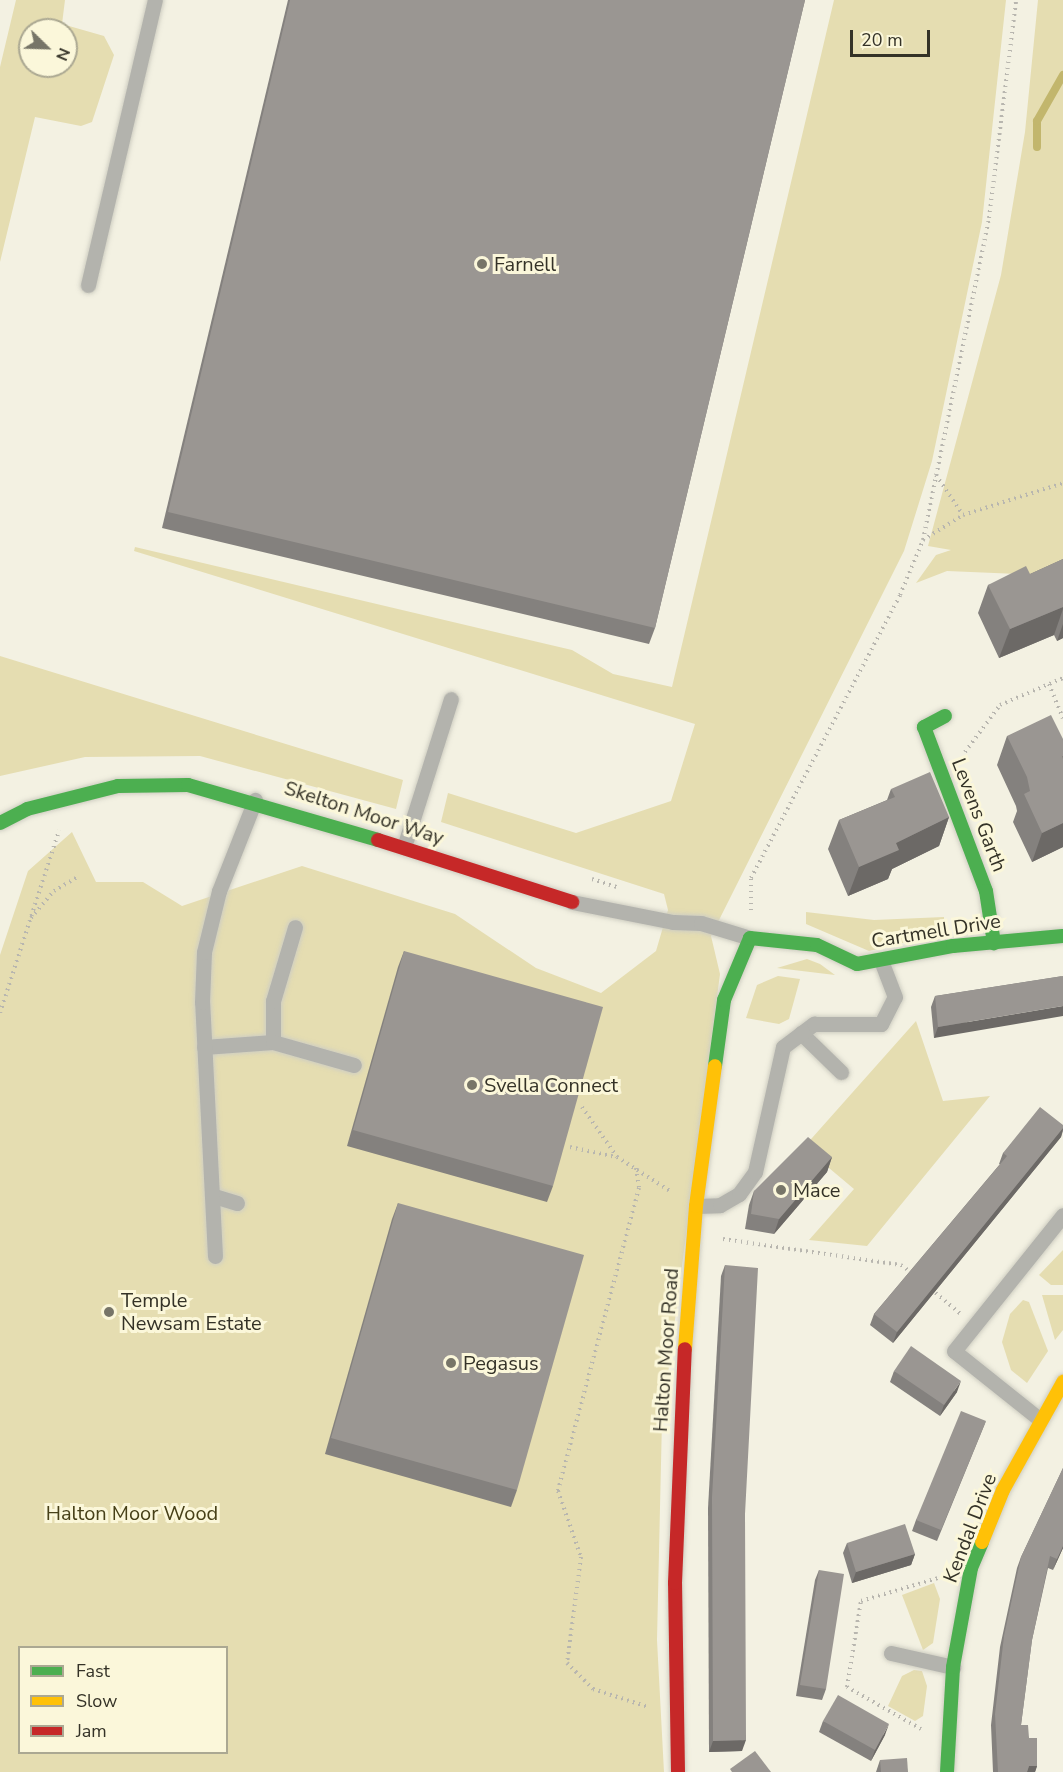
<!DOCTYPE html>
<style>
body{margin:0}
#map{position:relative;width:1063px;height:1772px;overflow:hidden;background:#f3f1e2;font-family:"Nunito Sans",sans-serif}
div>[style]{position:absolute}
[style*='--x']{left:calc(var(--x)*1px);top:calc(var(--y)*1px);width:calc(var(--w)*1px);rotate:calc(var(--a)*1deg)}
.green>*{inset:0;background:#e5ddb1}
.stream>*{height:8px;margin:-4px;padding:0 4px;transform-origin:4px;border-radius:4px;background:#c2b66d}
.path>*{height:4px;margin-top:-2px;transform-origin:0;background:repeating-linear-gradient(90deg,#b8b6af 0 1.5px,transparent 0 6px)}
.roads{filter:drop-shadow(0 0 2px #cfcec2) drop-shadow(0 0 2px #cfcec2)}
.lane>*{height:15px;margin:-7.5px;padding:0 7.5px;transform-origin:7.5px;border-radius:7.5px;background:#b3b3ad}
.fast>*{height:14px;margin:-7px;padding:0 7px;transform-origin:7px;border-radius:7px;background:#4caf50}
.slow>*{height:14px;margin:-7px;padding:0 7px;transform-origin:7px;border-radius:7px;background:#ffc107}
.jam>*{height:14px;margin:-7px;padding:0 7px;transform-origin:7px;border-radius:7px;background:#c62828}
.wall>*{inset:0;background:#84817e}
.shaded-wall>*{inset:0;background:#6c6966}
.building>*{inset:0;background:#9a9692}
.dots>*{width:16px;height:16px;translate:-50% -50%;box-sizing:border-box;border:3px solid #fbf7da;border-radius:50%}
span{translate:-50% -50%;white-space:nowrap;text-align:center;line-height:1.15;-webkit-text-stroke:6px #fbf7da;paint-order:stroke}
.poi-label{font-size:20px;color:#343227}
.left{translate:0 -50%;text-align:left}
.street-label{font-size:20px;color:#343227}
.park-label{font-size:20px;color:#474018}
.legend{position:absolute;left:18px;top:1646px;width:210px;height:108px;box-sizing:border-box;background:#fbf7da;border:2px solid #aba892;margin:0;padding:8px 10px;list-style:none;font-size:18px;color:#343227}
.legend li{display:flex;align-items:center;gap:12px;height:30px}
.legend b{width:30px;border:2px solid #aba892}
.north{position:absolute;left:18px;top:18px;width:60px;height:60px;box-sizing:border-box;background:#fbf7da;border:2px solid #aba892;border-radius:50%;rotate:113deg;font-size:16px;font-weight:700;line-height:24px;text-align:center;color:#343227}
.north::after{content:'';display:block;margin:auto;width:21px;height:27px;background:#777568;clip-path:polygon(50% 0,100% 100%,50% 72%,0 100%)}
.scale{position:absolute;left:850px;top:30px;width:80px;height:27px;box-sizing:border-box;border:3px solid #343227;border-top:0;padding-left:8px;font-size:18px;line-height:21px;white-space:nowrap;color:#343227;-webkit-text-stroke:4px #fbf7da;paint-order:stroke}
</style>
<div id="map">
<div class="green">
<div style="clip-path:polygon(evenodd,16px 0,65px 0,62px 24px,104px 36px,114px 55px,92px 122px,81px 126px,35px 117px,0 262px,0 67px,16px 0,30px 30px,66px 30px,66px 66px,30px 66px,30px 30px)"></div>
<div style="clip-path:polygon(evenodd,834px 0,1006px 0,982px 222px,932px 461px,904px 551px,711px 936px,720px 974px,662px 1420px,657px 1640px,664px 1772px,0 1772px,0 955px,28px 871px,72px 832px,96px 882px,143px 882px,182px 906px,302px 866px,455px 914px,536px 968px,601px 993px,656px 951px,668px 910px,664px 894px,441px 822px,448px 793px,576px 833px,671px 801px,695px 724px,134px 551px,135px 547px,572px 650px,613px 674px,672px 687px,834px 0,20px 1648px,226px 1648px,226px 1752px,20px 1752px,20px 1648px)"></div>
<div style="clip-path:polygon(1038px 0,1063px 0,1063px 576px,947px 571px,916px 583px,936px 555px,951px 550px,928px 546px,1001px 275px,1025px 132px)"></div>
<div style="clip-path:polygon(0 656px,403px 780px,396px 809px,200px 756px,85px 757px,0 776px)"></div>
<div style="clip-path:polygon(806px 912px,874px 920px,944px 917px,944px 933px,869px 951px,806px 924px)"></div>
<div style="clip-path:polygon(807px 959px,820px 964px,835px 975px,777px 968px)"></div>
<div style="clip-path:polygon(778px 976px,800px 979px,789px 1019px,779px 1024px,746px 1018px,757px 985px)"></div>
<div style="clip-path:polygon(916px 1021px,943px 1101px,990px 1096px,867px 1246px,809px 1240px,854px 1189px,804px 1147px)"></div>
<div style="clip-path:polygon(1063px 1250px,1063px 1285px,1051px 1285px,1039px 1275px)"></div>
<div style="clip-path:polygon(1042px 1295px,1063px 1295px,1063px 1330px,1055px 1340px)"></div>
<div style="clip-path:polygon(1023px 1300px,1029px 1302px,1048px 1351px,1027px 1383px,1011px 1370px,1002px 1342px,1010px 1314px)"></div>
<div style="clip-path:polygon(934px 1583px,940px 1599px,933px 1643px,923px 1650px,902px 1595px)"></div>
<div style="clip-path:polygon(914px 1670px,922px 1671px,927px 1686px,923px 1716px,915px 1721px,888px 1706px,902px 1676px)"></div>
</div>
<div class="stream">
<div style="--x:1037;--y:147;--w:26;--a:-90"></div>
<div style="--x:1037;--y:121;--w:53;--a:-60.5"></div>
</div>
<div class="path">
<div style="--x:936;--y:475;--w:48;--a:56"></div>
<div style="--x:923;--y:540;--w:47;--a:-32"></div>
<div style="--x:963;--y:515;--w:105;--a:-17.7"></div>
<div style="--x:1049;--y:684;--w:37;--a:68"></div>
<div style="--x:965;--y:752;--w:59;--a:-53.3"></div>
<div style="--x:1000;--y:705;--w:69;--a:-23.2"></div>
<div style="--x:592;--y:879;--w:28;--a:18"></div>
<div style="--x:751;--y:910;--w:32;--a:-90"></div>
<div style="--x:751;--y:878;--w:320;--a:-62.2"></div>
<div style="--x:900;--y:595;--w:60;--a:-67.3"></div>
<div style="--x:923;--y:540;--w:329;--a:-78.4"></div>
<div style="--x:989;--y:218;--w:220;--a:-82.9"></div>
<div style="--x:31;--y:918;--w:35;--a:-50"></div>
<div style="--x:54;--y:891;--w:27;--a:-31"></div>
<div style="--x:0;--y:1013;--w:192;--a:-72.1"></div>
<div style="--x:582;--y:1107;--w:61;--a:55"></div>
<div style="--x:617;--y:1157;--w:63;--a:32.7"></div>
<div style="--x:570;--y:1147;--w:47;--a:12.3"></div>
<div style="--x:636;--y:1168;--w:20;--a:81"></div>
<div style="--x:639;--y:1188;--w:314;--a:105"></div>
<div style="--x:558;--y:1491;--w:70;--a:70.8"></div>
<div style="--x:581;--y:1557;--w:107;--a:97.5"></div>
<div style="--x:567;--y:1663;--w:37;--a:45"></div>
<div style="--x:593;--y:1689;--w:58;--a:18.1"></div>
<div style="--x:723;--y:1239;--w:180;--a:8.3"></div>
<div style="--x:901;--y:1265;--w:14;--a:36"></div>
<div style="--x:931;--y:1289;--w:38;--a:40"></div>
<div style="--x:921;--y:1729;--w:85;--a:-150.4"></div>
<div style="--x:847;--y:1687;--w:87;--a:-80.8"></div>
<div style="--x:861;--y:1601;--w:80;--a:-16.6"></div>
</div>
<div class="roads">
<div class="lane">
<div style="--x:88;--y:285;--w:293;--a:-76.8"></div>
<div style="--x:404;--y:847;--w:155;--a:-72.4"></div>
<div style="--x:572;--y:902;--w:103;--a:11.2"></div>
<div style="--x:673;--y:922;--w:28;--a:2"></div>
<div style="--x:701;--y:923;--w:51;--a:17"></div>
<div style="--x:801;--y:1033;--w:56;--a:44.3"></div>
<div style="--x:273;--y:1042;--w:41;--a:-90"></div>
<div style="--x:273;--y:1001;--w:77;--a:-73.4"></div>
<div style="--x:204;--y:1047;--w:69;--a:-4.1"></div>
<div style="--x:273;--y:1042;--w:84;--a:15.9"></div>
<div style="--x:214;--y:1196;--w:24;--a:17"></div>
<div style="--x:696;--y:1206;--w:24;--a:-2"></div>
<div style="--x:720;--y:1205;--w:22;--a:-30"></div>
<div style="--x:739;--y:1194;--w:27;--a:-54"></div>
<div style="--x:755;--y:1172;--w:128;--a:-77.4"></div>
<div style="--x:783;--y:1047;--w:39;--a:-37"></div>
<div style="--x:814;--y:1024;--w:67;--a:0"></div>
<div style="--x:881;--y:1024;--w:30;--a:-63"></div>
<div style="--x:895;--y:997;--w:36;--a:-111"></div>
<div style="--x:215;--y:1256;--w:254;--a:-92.9"></div>
<div style="--x:202;--y:1002;--w:50;--a:-87.7"></div>
<div style="--x:204;--y:952;--w:63;--a:-76.2"></div>
<div style="--x:219;--y:891;--w:98;--a:-68.4"></div>
<div style="--x:1038;--y:1418;--w:107;--a:-141.4"></div>
<div style="--x:954;--y:1351;--w:174;--a:-51.3"></div>
<div style="--x:891;--y:1653;--w:64;--a:12.7"></div>
</div>
<div class="fast">
<div style="--x:945;--y:716;--w:24;--a:152"></div>
<div style="--x:924;--y:727;--w:175;--a:69.3"></div>
<div style="--x:986;--y:891;--w:53;--a:81.3"></div>
<div style="--x:0;--y:823;--w:30;--a:-27"></div>
<div style="--x:27;--y:809;--w:94;--a:-14.2"></div>
<div style="--x:118;--y:786;--w:70;--a:-0.8"></div>
<div style="--x:188;--y:785;--w:198;--a:16.1"></div>
<div style="--x:715;--y:1066;--w:67;--a:-82.2"></div>
<div style="--x:724;--y:1000;--w:67;--a:-67.2"></div>
<div style="--x:750;--y:938;--w:67;--a:6"></div>
<div style="--x:817;--y:945;--w:44;--a:25.4"></div>
<div style="--x:857;--y:964;--w:98;--a:-10.6"></div>
<div style="--x:953;--y:946;--w:110;--a:-5.2"></div>
<div style="--x:947;--y:1772;--w:105;--a:-86.7"></div>
<div style="--x:953;--y:1667;--w:101;--a:-79.7"></div>
<div style="--x:971;--y:1568;--w:28;--a:-67"></div>
</div>
<div class="slow">
<div style="--x:685;--y:1349;--w:143;--a:-85.6"></div>
<div style="--x:696;--y:1206;--w:141;--a:-82.3"></div>
<div style="--x:982;--y:1542;--w:56;--a:-68"></div>
<div style="--x:1003;--y:1490;--w:124;--a:-60.9"></div>
</div>
<div class="jam">
<div style="--x:378;--y:840;--w:204;--a:17.7"></div>
<div style="--x:678;--y:1772;--w:189;--a:-90.9"></div>
<div style="--x:675;--y:1583;--w:234;--a:-87.6"></div>
</div>
</div>
<div class="wall">
<div style="clip-path:polygon(288px 0,805px 0,655px 628px,649px 644px,162px 528px)"></div>
<div style="clip-path:polygon(1063px 559px,1063px 638px,1057px 641px,1054px 635px,999px 658px,978px 613px,988px 585px,1030px 574px)"></div>
<div style="clip-path:polygon(1007px 736px,1063px 739px,1063px 847px,1032px 862px,1013px 822px,1017px 811px,1016px 806px,997px 765px)"></div>
<div style="clip-path:polygon(891px 789px,949px 817px,939px 846px,892px 869px,888px 879px,848px 896px,828px 849px,839px 820px,887px 800px)"></div>
<div style="clip-path:polygon(404px 951px,553px 1186px,547px 1202px,347px 1146px,398px 967px)"></div>
<div style="clip-path:polygon(1063px 976px,934px 1038px,931px 1007px,935px 996px)"></div>
<div style="clip-path:polygon(1063px 1125px,1063px 1131px,1061px 1137px,893px 1343px,870px 1325px,874px 1314px,1000px 1164px,999px 1164px,1003px 1153px)"></div>
<div style="clip-path:polygon(832px 1157px,827px 1172px,774px 1234px,745px 1229px,749px 1205px,754px 1191px)"></div>
<div style="clip-path:polygon(398px 1203px,517px 1490px,511px 1507px,325px 1454px,392px 1219px)"></div>
<div style="clip-path:polygon(725px 1265px,742px 1751px,709px 1752px,708px 1508px,721px 1276px)"></div>
<div style="clip-path:polygon(894px 1371px,957px 1392px,940px 1416px,890px 1382px)"></div>
<div style="clip-path:polygon(986px 1421px,937px 1541px,912px 1531px,916px 1520px)"></div>
<div style="clip-path:polygon(1063px 1468px,1063px 1548px,1053px 1570px,1048px 1568px,1032px 1640px,1021px 1725px,1029px 1738px,1037px 1766px,1035px 1772px,993px 1772px,991px 1725px,1000px 1647px,1017px 1568px,1021px 1557px)"></div>
<div style="clip-path:polygon(847px 1543px,915px 1554px,911px 1565px,852px 1583px,843px 1553px)"></div>
<div style="clip-path:polygon(819px 1570px,826px 1689px,822px 1700px,796px 1696px,815px 1580px)"></div>
<div style="clip-path:polygon(823px 1721px,885px 1735px,871px 1761px,819px 1732px)"></div>
<div style="clip-path:polygon(880px 1760px,908px 1772px,876px 1772px)"></div>
</div>
<div class="shaded-wall">
<div style="clip-path:polygon(1063px 607px,1063px 609px,1054px 635px,999px 658px,1010px 629px)"></div>
<div style="clip-path:polygon(1063px 624px,1063px 638px,1057px 641px)"></div>
<div style="clip-path:polygon(949px 817px,939px 846px,892px 869px,888px 879px,848px 896px,859px 867px,896px 843px)"></div>
<div style="clip-path:polygon(1063px 823px,1063px 847px,1032px 862px,1042px 833px)"></div>
<div style="clip-path:polygon(1063px 1006px,1063px 1016px,934px 1038px,938px 1027px)"></div>
<div style="clip-path:polygon(1063px 1128px,1061px 1137px,893px 1343px,897px 1332px)"></div>
<div style="clip-path:polygon(832px 1157px,827px 1172px,774px 1234px,779px 1219px)"></div>
<div style="clip-path:polygon(961px 1381px,957px 1392px,940px 1416px,944px 1405px)"></div>
<div style="clip-path:polygon(1063px 1546px,1063px 1548px,1053px 1570px,1057px 1559px)"></div>
<div style="clip-path:polygon(915px 1554px,911px 1565px,852px 1583px,856px 1572px)"></div>
<div style="clip-path:polygon(889px 1724px,885px 1735px,871px 1761px,875px 1750px)"></div>
<div style="clip-path:polygon(746px 1740px,742px 1751px,709px 1752px,713px 1741px)"></div>
<div style="clip-path:polygon(1029px 1766px,1037px 1766px,1035px 1772px,1027px 1772px)"></div>
</div>
<div class="building">
<div style="clip-path:polygon(290px 0,805px 0,655px 628px,168px 512px)"></div>
<div style="clip-path:polygon(1063px 559px,1063px 607px,1010px 629px,988px 585px,1026px 566px,1030px 574px)"></div>
<div style="clip-path:polygon(1051px 715px,1063px 739px,1063px 756px,1062px 756px,1063px 759px,1063px 823px,1042px 833px,1024px 794px,1030px 791px,1027px 777px,1007px 736px)"></div>
<div style="clip-path:polygon(930px 772px,949px 817px,896px 843px,899px 850px,859px 867px,839px 820px,895px 797px,891px 789px)"></div>
<div style="clip-path:polygon(404px 951px,603px 1007px,553px 1186px,353px 1130px)"></div>
<div style="clip-path:polygon(1063px 976px,1063px 1006px,938px 1027px,935px 996px)"></div>
<div style="clip-path:polygon(1040px 1107px,1063px 1125px,1063px 1128px,897px 1332px,874px 1314px,1007px 1156px,1003px 1153px)"></div>
<div style="clip-path:polygon(808px 1137px,832px 1157px,779px 1219px,751px 1214px,754px 1191px)"></div>
<div style="clip-path:polygon(398px 1203px,584px 1255px,517px 1490px,331px 1438px)"></div>
<div style="clip-path:polygon(725px 1265px,758px 1268px,745px 1514px,746px 1740px,713px 1741px,712px 1497px)"></div>
<div style="clip-path:polygon(911px 1346px,961px 1381px,944px 1405px,894px 1371px)"></div>
<div style="clip-path:polygon(961px 1411px,986px 1421px,941px 1530px,916px 1520px)"></div>
<div style="clip-path:polygon(1063px 1468px,1063px 1546px,1057px 1559px,1050px 1556px,1032px 1640px,1021px 1725px,1028px 1725px,1029px 1738px,1037px 1738px,1037px 1766px,1029px 1766px,1027px 1772px,998px 1772px,995px 1714px,1004px 1636px,1021px 1557px)"></div>
<div style="clip-path:polygon(905px 1524px,915px 1554px,856px 1572px,847px 1543px)"></div>
<div style="clip-path:polygon(819px 1570px,844px 1574px,826px 1689px,800px 1685px)"></div>
<div style="clip-path:polygon(838px 1695px,889px 1724px,875px 1750px,823px 1721px)"></div>
<div style="clip-path:polygon(755px 1751px,771px 1772px,732px 1772px,730px 1769px)"></div>
<div style="clip-path:polygon(907px 1758px,908px 1772px,881px 1772px,880px 1760px)"></div>
</div>
<div class="dots">
<div style="left:482px;top:264px;background:#777568"></div>
<div style="left:472px;top:1085px;background:#777568"></div>
<div style="left:781px;top:1190px;background:#777568"></div>
<div style="left:109px;top:1312px;background:#777568"></div>
<div style="left:451px;top:1363px;background:#777568"></div>
</div>
<div class="poi-label">
<span class="left" style="left:494px;top:264px">Farnell</span>
<span class="left" style="left:484px;top:1085px">Svella Connect</span>
<span class="left" style="left:793px;top:1190px">Mace</span>
<span class="left" style="left:121px;top:1312px">Temple<br>Newsam Estate</span>
<span class="left" style="left:463px;top:1363px">Pegasus</span>
</div>
<div class="street-label">
<span style="left:364px;top:813px;rotate:18deg">Skelton Moor Way</span>
<span style="left:979px;top:815px;rotate:69deg">Levens Garth</span>
<span style="left:936px;top:931px;rotate:-9deg">Cartmell Drive</span>
<span style="left:666px;top:1350px;rotate:-86deg">Halton Moor Road</span>
<span style="left:970px;top:1528px;rotate:-69deg">Kendal Drive</span>
</div>
<div class="park-label">
<span style="left:132px;top:1513px">Halton Moor Wood</span>
</div>
<ul class="legend">
<li><b style="height:8px;background:#4caf50"></b>Fast</li>
<li><b style="height:8px;background:#ffc107"></b>Slow</li>
<li><b style="height:8px;background:#c62828"></b>Jam</li>
</ul>
<div class="north">N</div>
<div class="scale">20 m</div>
</div>
